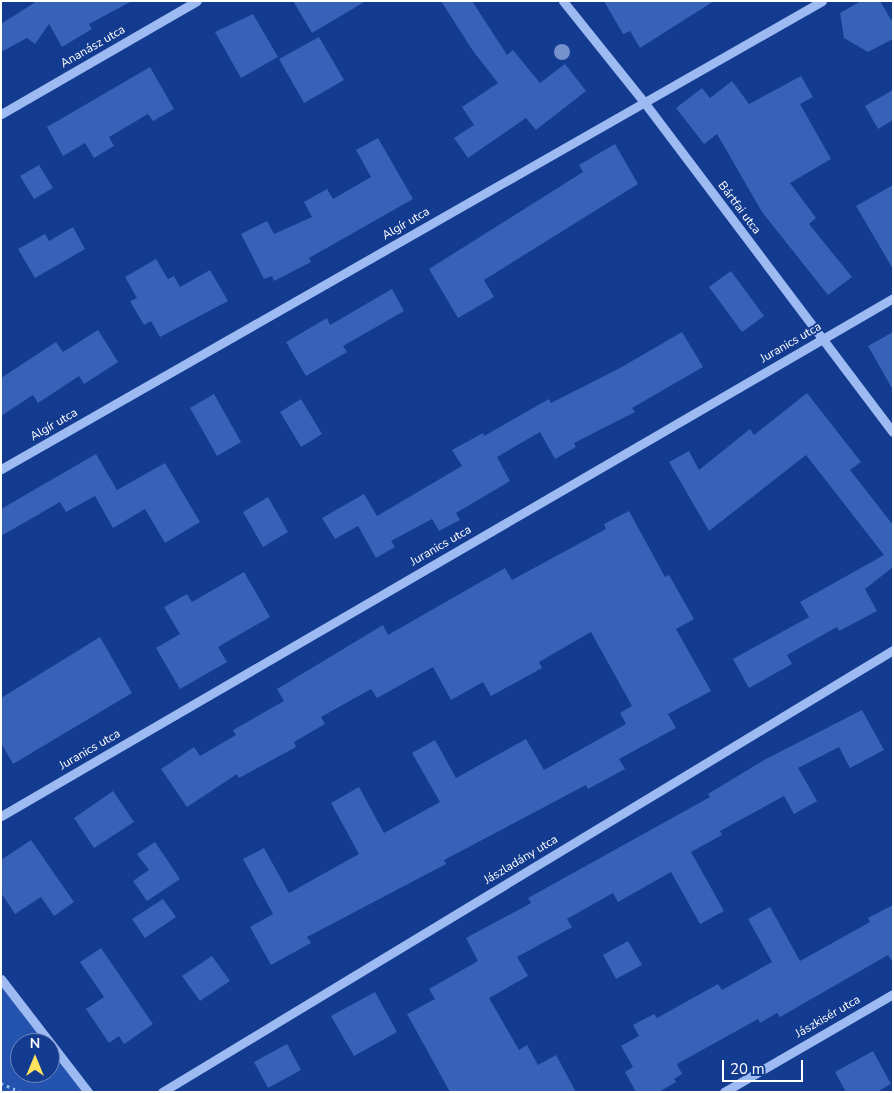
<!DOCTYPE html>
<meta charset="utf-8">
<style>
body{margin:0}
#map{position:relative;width:894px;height:1093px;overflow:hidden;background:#133b8f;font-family:"Nunito Sans",sans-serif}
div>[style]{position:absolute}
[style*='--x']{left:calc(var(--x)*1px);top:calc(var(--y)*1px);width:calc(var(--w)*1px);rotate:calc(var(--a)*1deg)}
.green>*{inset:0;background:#2453af}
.building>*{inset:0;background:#3662b7}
.path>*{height:3px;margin-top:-1.5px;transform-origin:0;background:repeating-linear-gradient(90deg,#9dbaf2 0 2.5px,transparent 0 6.5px)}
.minor>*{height:9px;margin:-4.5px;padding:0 4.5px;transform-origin:4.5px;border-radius:4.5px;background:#9dbaf2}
.trees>*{width:16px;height:16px;margin:-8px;border-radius:50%;background:#7491cb}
span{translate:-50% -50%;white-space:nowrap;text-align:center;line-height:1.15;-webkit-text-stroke:4px #133b8f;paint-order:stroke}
.street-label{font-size:12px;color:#fff}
.frame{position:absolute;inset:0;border:2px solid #fff;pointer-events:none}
.north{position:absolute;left:10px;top:1033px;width:50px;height:50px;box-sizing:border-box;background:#133b8f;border:1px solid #7189bc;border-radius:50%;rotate:0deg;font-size:14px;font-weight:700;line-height:20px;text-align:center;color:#fff}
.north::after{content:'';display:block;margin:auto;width:18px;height:22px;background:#ffe35e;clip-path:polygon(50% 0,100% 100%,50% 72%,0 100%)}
.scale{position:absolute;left:722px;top:1060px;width:81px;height:22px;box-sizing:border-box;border:2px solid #fff;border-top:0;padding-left:6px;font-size:15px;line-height:18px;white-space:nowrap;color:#fff;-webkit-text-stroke:4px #133b8f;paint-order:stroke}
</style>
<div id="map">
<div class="green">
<div style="clip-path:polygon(evenodd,1px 979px,88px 1092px,1px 1092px,1px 979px,20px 1043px,50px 1043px,50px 1073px,20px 1073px,20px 1043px)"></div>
</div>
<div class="building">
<div style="clip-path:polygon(37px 1px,132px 1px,89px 24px,92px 29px,62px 47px,49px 24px,35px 44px,27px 38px,1px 52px,1px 24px)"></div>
<div style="clip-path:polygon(293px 1px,366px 1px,312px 33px)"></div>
<div style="clip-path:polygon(441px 1px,472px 1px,507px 55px,513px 50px,540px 83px,565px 64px,586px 91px,536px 130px,526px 118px,468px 158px,454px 138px,474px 125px,462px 107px,498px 83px,473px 51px)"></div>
<div style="clip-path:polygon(604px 1px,714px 1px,640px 48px,630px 31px,623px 34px)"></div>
<div style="clip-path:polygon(861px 1px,880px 1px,893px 23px,893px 39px,868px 52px,844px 38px,840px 13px)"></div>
<div style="clip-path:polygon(253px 14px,278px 57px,241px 78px,215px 32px)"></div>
<div style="clip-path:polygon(319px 37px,344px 80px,304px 103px,279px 59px)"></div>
<div style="clip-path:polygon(150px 67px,174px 109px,153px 121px,148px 114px,109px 137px,114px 146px,94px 158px,85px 143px,63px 156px,47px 127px)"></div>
<div style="clip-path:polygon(801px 76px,813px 97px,800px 104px,831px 159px,790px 183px,816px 218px,809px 224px,852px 277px,828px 295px,762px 212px,717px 134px,704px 144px,676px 108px,702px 88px,710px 98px,732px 81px,749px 104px)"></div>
<div style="clip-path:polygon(893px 90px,893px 120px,878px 129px,865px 106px)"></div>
<div style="clip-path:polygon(378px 138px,413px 199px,309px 258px,311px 262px,274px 281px,272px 276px,264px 279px,241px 234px,267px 221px,274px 234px,312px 217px,304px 202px,327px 189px,333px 199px,371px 177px,356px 150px)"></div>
<div style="clip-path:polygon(615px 144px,638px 184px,484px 280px,494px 297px,458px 318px,429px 269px,583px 172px,579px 165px)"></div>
<div style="clip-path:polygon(39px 165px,53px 188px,34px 199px,20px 176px)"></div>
<div style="clip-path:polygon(893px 185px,893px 269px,856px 206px)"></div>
<div style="clip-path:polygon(73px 227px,85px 249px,35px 278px,18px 249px,45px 234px,49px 241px)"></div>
<div style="clip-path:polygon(156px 259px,168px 279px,174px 276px,180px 287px,210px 270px,228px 301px,160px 337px,151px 321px,144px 325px,130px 301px,137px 298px,125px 277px)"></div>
<div style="clip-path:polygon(731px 271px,764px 316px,742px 332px,709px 287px)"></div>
<div style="clip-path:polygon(392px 289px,404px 311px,343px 346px,347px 352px,306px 376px,286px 342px,327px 318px,330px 325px)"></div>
<div style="clip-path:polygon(98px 330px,118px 362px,84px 384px,79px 376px,38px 403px,33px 395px,1px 416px,1px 378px,56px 342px,63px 352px)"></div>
<div style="clip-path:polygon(682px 332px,703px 367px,632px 408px,635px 412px,574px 443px,576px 447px,555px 459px,540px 432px,497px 457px,510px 481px,456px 513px,460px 520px,439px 531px,432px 519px,391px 541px,395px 547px,376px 558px,358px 526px,335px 539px,322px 518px,364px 494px,377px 516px,462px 466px,452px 450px,483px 433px,484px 436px,549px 399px,551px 403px,620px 368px)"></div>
<div style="clip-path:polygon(893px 332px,893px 390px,868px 346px)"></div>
<div style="clip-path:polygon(807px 393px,861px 462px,850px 470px,893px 525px,893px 567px,865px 589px,877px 611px,839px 631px,837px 627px,787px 655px,792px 664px,749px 688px,733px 659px,809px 617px,800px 602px,884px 555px,806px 455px,709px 531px,669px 462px,689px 451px,699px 470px,750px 429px,754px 435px)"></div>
<div style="clip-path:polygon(214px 394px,241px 442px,217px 456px,190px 408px)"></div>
<div style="clip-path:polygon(301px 399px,322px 434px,301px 447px,280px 412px)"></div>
<div style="clip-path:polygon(96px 454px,117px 490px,165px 463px,200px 522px,165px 543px,145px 509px,113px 528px,95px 496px,66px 512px,60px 502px,1px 536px,1px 509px)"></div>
<div style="clip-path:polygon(268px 497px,288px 532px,263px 547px,243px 512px)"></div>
<div style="clip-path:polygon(629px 511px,665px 577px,669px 575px,694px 619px,676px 629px,711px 691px,668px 714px,676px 728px,619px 759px,625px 769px,588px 789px,586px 785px,444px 860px,446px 864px,307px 937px,311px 943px,271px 965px,250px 927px,273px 914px,243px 859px,264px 848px,289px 893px,359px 854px,331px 803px,359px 787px,384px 833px,440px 802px,412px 753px,435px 740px,456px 778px,526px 739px,544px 770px,626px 724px,620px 713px,632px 706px,591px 632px,539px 662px,542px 668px,491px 696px,483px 682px,451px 700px,433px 667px,377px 698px,371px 689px,321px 717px,325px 724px,294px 742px,296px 747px,239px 778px,237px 774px,187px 807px,161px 769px,194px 747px,200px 756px,236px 735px,233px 730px,284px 701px,277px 689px,383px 625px,388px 635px,505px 568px,512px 580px,606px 529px,604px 524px)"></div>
<div style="clip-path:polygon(244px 572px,270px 617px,218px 647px,227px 662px,180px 689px,156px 648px,180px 634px,164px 607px,187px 594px,192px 602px)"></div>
<div style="clip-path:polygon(100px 637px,132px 693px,13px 764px,1px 743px,1px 698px)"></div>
<div style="clip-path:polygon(862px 710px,884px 750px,850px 768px,839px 747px,798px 768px,817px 801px,794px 814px,784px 796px,720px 831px,722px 835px,691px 852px,724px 911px,700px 924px,671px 872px,618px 902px,613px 893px,567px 919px,572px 927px,517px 957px,528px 976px,489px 998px,519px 1050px,527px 1045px,538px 1065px,556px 1055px,576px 1092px,450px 1092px,407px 1014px,435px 999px,429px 989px,478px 961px,466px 938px,531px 903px,528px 898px,710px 797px,708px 794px,764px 760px)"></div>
<div style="clip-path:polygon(113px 791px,134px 822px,94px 848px,74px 818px)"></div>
<div style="clip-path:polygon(31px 840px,74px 902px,54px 916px,41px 897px,15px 914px,1px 893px,1px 860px)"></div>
<div style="clip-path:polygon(155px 842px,180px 879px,147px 901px,133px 881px,149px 870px,137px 854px)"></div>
<div style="clip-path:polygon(163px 899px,176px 917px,145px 938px,132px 919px)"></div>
<div style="clip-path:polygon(893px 905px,893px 963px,888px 955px,780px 1017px,777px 1013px,760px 1023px,758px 1019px,677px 1064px,682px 1074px,674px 1079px,676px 1082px,659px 1092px,636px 1092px,625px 1072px,633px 1067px,621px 1046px,639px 1036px,633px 1025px,654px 1014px,657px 1018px,718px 984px,722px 990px,772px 962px,748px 919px,770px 907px,800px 961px,870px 922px,868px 918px)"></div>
<div style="clip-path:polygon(628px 941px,642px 965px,616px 979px,603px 955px)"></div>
<div style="clip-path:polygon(101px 948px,153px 1024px,124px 1044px,119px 1036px,109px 1043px,86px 1009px,104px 997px,80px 962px)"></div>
<div style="clip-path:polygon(212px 956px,230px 981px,200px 1001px,182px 976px)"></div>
<div style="clip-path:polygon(375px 992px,397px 1032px,354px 1056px,331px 1016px)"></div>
<div style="clip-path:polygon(287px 1044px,301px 1070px,268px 1088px,254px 1062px)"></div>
<div style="clip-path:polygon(873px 1051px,891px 1084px,877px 1092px,846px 1092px,835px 1072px)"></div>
</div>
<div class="path">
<div style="--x:1;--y:1083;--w:21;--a:25"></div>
</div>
<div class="minor">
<div style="--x:563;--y:1;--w:129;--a:51.3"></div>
<div style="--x:644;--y:102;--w:413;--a:53"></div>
<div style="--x:1;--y:114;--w:226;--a:-30"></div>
<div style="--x:1;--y:469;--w:945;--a:-29.68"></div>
<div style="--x:1;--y:816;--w:1031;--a:-30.14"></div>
<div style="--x:1;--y:979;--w:143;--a:52.4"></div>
<div style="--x:162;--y:1092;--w:854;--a:-31.16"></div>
<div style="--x:724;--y:1092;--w:195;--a:-30.1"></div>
</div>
<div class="trees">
<div style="left:562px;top:52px"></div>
</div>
<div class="street-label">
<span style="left:93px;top:47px;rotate:-30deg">Ananász utca</span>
<span style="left:739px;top:208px;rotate:53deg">Bártfai utca</span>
<span style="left:406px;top:224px;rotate:-30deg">Algír utca</span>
<span style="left:791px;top:343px;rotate:-30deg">Juranics utca</span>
<span style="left:54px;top:425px;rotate:-30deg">Algír utca</span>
<span style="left:441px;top:546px;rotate:-30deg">Juranics utca</span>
<span style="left:90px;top:750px;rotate:-30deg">Juranics utca</span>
<span style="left:521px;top:860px;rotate:-31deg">Jászladány utca</span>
<span style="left:828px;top:1017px;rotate:-30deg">Jászkisér utca</span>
</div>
<div class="frame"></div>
<div class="north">N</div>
<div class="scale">20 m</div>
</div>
